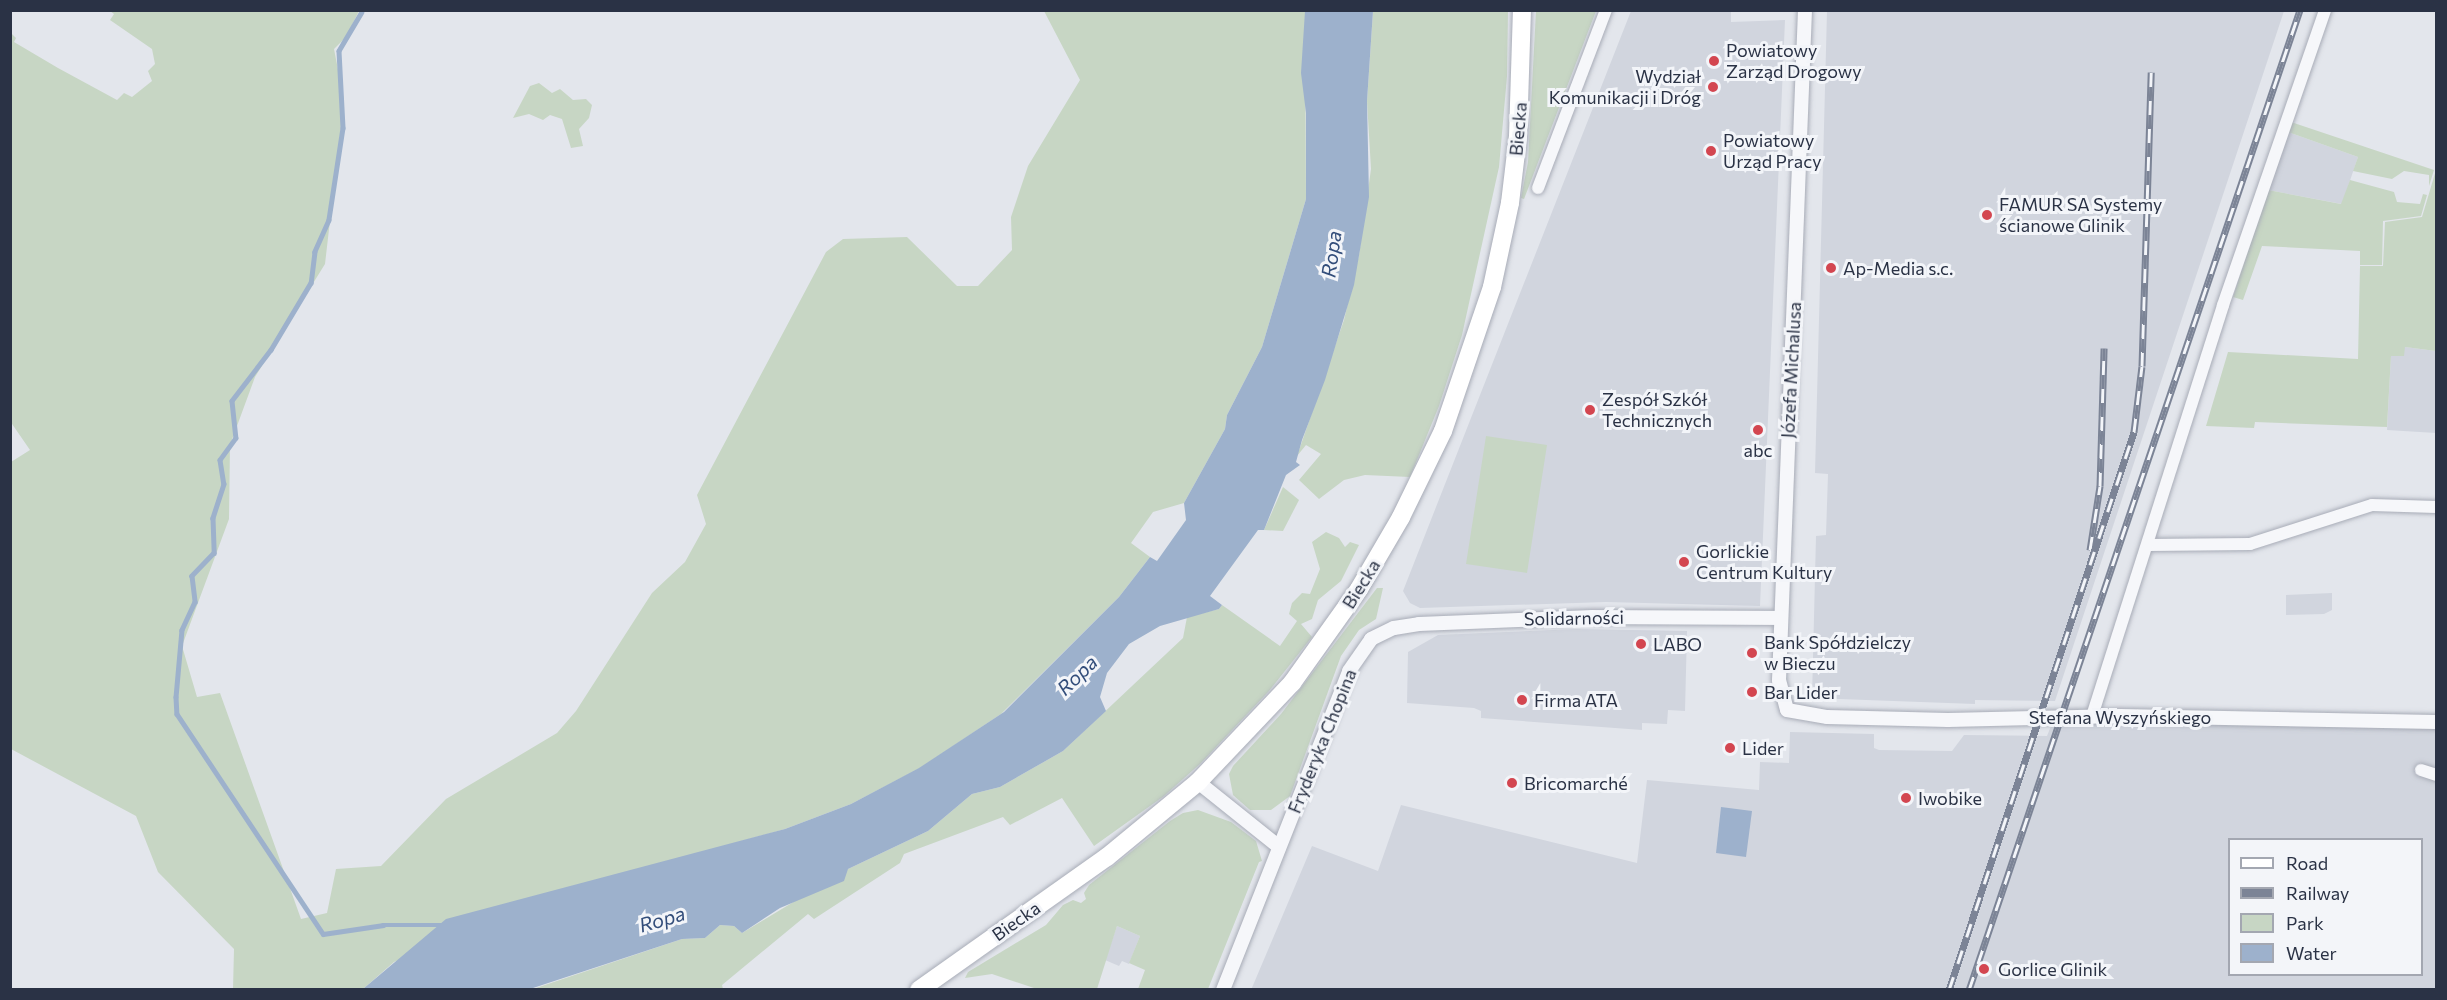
<!DOCTYPE html>
<meta charset="utf-8">
<style>
body{margin:0}
#map{position:relative;width:2447px;height:1000px;overflow:hidden;background:#e3e6ec;font-family:Commissioner,sans-serif}
div>[style]{position:absolute}
[style*='--x']{left:calc(var(--x)*1px);top:calc(var(--y)*1px);width:calc(var(--w)*1px);rotate:calc(var(--a)*1deg)}
.built>*{inset:0;background:#d1d5de}
.green>*{inset:0;background:#c7d6c4}
.water>*{inset:0;background:#9db1cc}
.stream>*{height:4.5px;margin:-2.25px;padding:0 2.25px;transform-origin:2.25px;border-radius:2.25px;background:#9db1cc}
.roads{filter:drop-shadow(0 0 2px #a8acb7) drop-shadow(0 0 2px #a8acb7)}
.minor>*{height:12px;margin:-6px;padding:0 6px;transform-origin:6px;border-radius:6px;background:#f6f7fa}
.tertiary>*{height:14px;margin:-7px;padding:0 7px;transform-origin:7px;border-radius:7px;background:#f6f7fa}
.primary>*{height:18px;margin:-9px;padding:0 9px;transform-origin:9px;border-radius:9px;background:#fff}
.rail>*{height:7px;margin-top:-3.5px;transform-origin:0;background:repeating-linear-gradient(90deg,#f3f5f9 0 14px,#7c8496 0 28px);box-sizing:border-box;border-block:2px solid #7c8496}
.dots>*{width:16px;height:16px;translate:-50% -50%;box-sizing:border-box;border:3px solid #f3f5f9;border-radius:50%}
span{translate:-50% -50%;white-space:nowrap;text-align:center;line-height:1.15;-webkit-text-stroke:6px #f3f5f9;paint-order:stroke}
.poi-label{font-size:18px;color:#2a3245}
.left{translate:0 -50%;text-align:left}
.right{translate:-100% -50%;text-align:right}
.street-label{font-size:18px;color:#2a3245}
.water-label{font-size:20px;color:#324d7a;font-style:italic}
.frame{position:absolute;inset:0;border:12px solid #2a3245;pointer-events:none}
.legend{position:absolute;left:2228px;top:838px;width:195px;height:138px;box-sizing:border-box;background:#f3f5f9;border:2px solid #a3a7b1;margin:0;padding:8px 10px;list-style:none;font-size:18px;color:#2a3245}
.legend li{display:flex;align-items:center;gap:12px;height:30px}
.legend b{width:30px;border:2px solid #a3a7b1}
</style>
<div id="map">
<div class="built">
<div style="clip-path:polygon(1631px 11px,1731px 11px,1731px 22px,1785px 20px,1760px 606px,1606px 602px,1420px 608px,1410px 603px,1403px 591px)"></div>
<div style="clip-path:polygon(1827px 11px,2284px 11px,2055px 701px,1975px 700px,1975px 704px,1812px 698px,1816px 536px,1826px 535px,1828px 474px,1815px 473px)"></div>
<div style="clip-path:polygon(2288px 132px,2358px 157px,2342px 204px,2268px 190px)"></div>
<div style="clip-path:polygon(2405px 347px,2436px 351px,2436px 433px,2387px 430px,2391px 355px)"></div>
<div style="clip-path:polygon(2332px 593px,2332px 610px,2324px 614px,2286px 615px,2286px 595px)"></div>
<div style="clip-path:polygon(1576px 629px,1687px 631px,1685px 711px,1668px 710px,1667px 724px,1642px 723px,1642px 730px,1481px 718px,1481px 711px,1474px 708px,1407px 703px,1408px 652px,1438px 635px)"></div>
<div style="clip-path:polygon(evenodd,2070px 723px,2436px 728px,2436px 989px,1251px 990px,1312px 846px,1378px 871px,1401px 805px,1637px 863px,1647px 780px,1759px 790px,1760px 762px,1789px 763px,1790px 732px,1874px 734px,1874px 748px,1879px 750px,1952px 751px,1964px 735px,2047px 736px,2051px 726px,2070px 723px,2230px 840px,2422px 840px,2422px 974px,2230px 974px,2230px 840px)"></div>
<div style="clip-path:polygon(1117px 926px,1140px 936px,1129px 964px,1122px 961px,1119px 966px,1105px 960px)"></div>
</div>
<div class="green">
<div style="clip-path:polygon(110px 11px,359px 11px,346px 37px,334px 49px,344px 100px,325px 264px,255px 377px,230px 445px,229px 519px,182px 646px,197px 697px,220px 693px,301px 919px,327px 913px,336px 869px,381px 866px,446px 799px,557px 733px,576px 711px,652px 593px,685px 562px,706px 524px,697px 495px,826px 252px,843px 239px,907px 237px,957px 286px,978px 286px,1012px 250px,1011px 217px,1028px 166px,1080px 80px,1044px 11px,1305px 11px,1306px 199px,1262px 347px,1227px 415px,1225px 429px,1184px 503px,1153px 512px,1131px 543px,1150px 557px,1119px 597px,1001px 714px,920px 768px,851px 804px,785px 829px,552px 894px,394px 962px,363px 989px,233px 989px,234px 949px,158px 872px,136px 816px,11px 749px,11px 462px,30px 450px,10px 421px,10px 32px,16px 38px,14px 42px,58px 68px,117px 100px,124px 93px,132px 97px,152px 81px,148px 71px,155px 64px,152px 49px,110px 20px,114px 14px)"></div>
<div style="clip-path:polygon(1373px 11px,1508px 11px,1507px 76px,1499px 167px,1462px 335px,1439px 406px,1410px 477px,1365px 475px,1344px 480px,1319px 499px,1299px 480px,1321px 454px,1306px 445px,1297px 456px,1344px 320px,1359px 255px,1371px 169px,1367px 101px)"></div>
<div style="clip-path:polygon(1536px 11px,1596px 11px,1524px 199px,1521px 198px,1528px 162px)"></div>
<div style="clip-path:polygon(539px 83px,552px 93px,560px 89px,573px 100px,586px 99px,592px 105px,589px 118px,579px 129px,583px 146px,571px 148px,562px 119px,550px 115px,543px 120px,529px 114px,513px 118px,530px 86px)"></div>
<div style="clip-path:polygon(2291px 122px,2434px 170px,2429px 186px,2429px 175px,2404px 171px,2392px 179px,2353px 171px,2358px 157px,2288px 132px)"></div>
<div style="clip-path:polygon(2436px 170px,2436px 351px,2405px 347px,2404px 356px,2391px 356px,2387px 427px,2255px 422px,2254px 428px,2206px 426px,2228px 352px,2358px 359px,2360px 266px,2383px 266px,2385px 222px,2422px 217px)"></div>
<div style="clip-path:polygon(2350px 180px,2394px 192px,2397px 202px,2420px 204px,2423px 194px,2427px 195px,2421px 216px,2383px 221px,2382px 265px,2360px 265px,2360px 251px,2262px 246px,2243px 300px,2233px 297px,2268px 190px,2341px 204px)"></div>
<div style="clip-path:polygon(1486px 436px,1547px 445px,1527px 573px,1466px 564px)"></div>
<div style="clip-path:polygon(1283px 487px,1299px 500px,1283px 531px,1264px 530px)"></div>
<div style="clip-path:polygon(1326px 532px,1339px 538px,1345px 547px,1350px 542px,1359px 545px,1341px 581px,1318px 600px,1312px 619px,1301px 624px,1312px 637px,1269px 691px,1201px 763px,1164px 796px,1094px 846px,1062px 798px,1010px 825px,1003px 817px,904px 854px,900px 863px,814px 919px,808px 914px,722px 985px,723px 989px,530px 990px,682px 939px,705px 938px,720px 925px,734px 926px,742px 933px,848px 869px,928px 831px,972px 794px,1000px 787px,1063px 751px,1183px 638px,1187px 617px,1219px 609px,1222px 605px,1280px 646px,1297px 621px,1289px 614px,1292px 603px,1302px 593px,1310px 594px,1320px 569px,1312px 542px)"></div>
<div style="clip-path:polygon(1377px 588px,1383px 588px,1376px 619px,1359px 630px,1341px 656px,1290px 796px,1271px 810px,1250px 810px,1233px 795px,1229px 774px,1233px 766px,1281px 714px)"></div>
<div style="clip-path:polygon(1198px 810px,1231px 822px,1256px 841px,1262px 861px,1259px 862px,1208px 989px,1138px 989px,1145px 970px,1129px 963px,1140px 936px,1117px 926px,1097px 989px,1037px 989px,992px 974px,965px 978px,968px 972px,1046px 925px,1063px 905px,1073px 900px,1081px 903px,1086px 899px,1084px 893px,1089px 885px,1170px 821px,1183px 813px)"></div>
</div>
<div class="water">
<div style="clip-path:polygon(1305px 11px,1373px 11px,1367px 101px,1369px 197px,1354px 285px,1325px 380px,1302px 440px,1296px 462px,1300px 465px,1286px 475px,1264px 530px,1258px 530px,1210px 596px,1222px 605px,1219px 609px,1160px 626px,1129px 644px,1107px 673px,1100px 697px,1106px 711px,1063px 751px,1000px 787px,972px 794px,928px 831px,848px 869px,844px 881px,780px 908px,742px 933px,734px 926px,720px 925px,705px 938px,682px 939px,530px 989px,363px 989px,446px 919px,785px 829px,851px 804px,919px 768px,1004px 712px,1119px 597px,1150px 557px,1157px 561px,1186px 520px,1184px 503px,1225px 429px,1227px 415px,1262px 347px,1306px 199px,1306px 113px,1301px 73px)"></div>
<div style="clip-path:polygon(1721px 807px,1752px 811px,1746px 857px,1716px 853px)"></div>
</div>
<div class="stream">
<div style="--x:362;--y:12;--w:45;--a:120.5"></div>
<div style="--x:339;--y:51;--w:77;--a:87"></div>
<div style="--x:343;--y:128;--w:93;--a:98.7"></div>
<div style="--x:329;--y:220;--w:35;--a:114"></div>
<div style="--x:315;--y:252;--w:31;--a:97"></div>
<div style="--x:311;--y:283;--w:78;--a:120.8"></div>
<div style="--x:271;--y:350;--w:64;--a:127.4"></div>
<div style="--x:232;--y:401;--w:37;--a:84"></div>
<div style="--x:236;--y:438;--w:27;--a:126"></div>
<div style="--x:220;--y:460;--w:24;--a:81"></div>
<div style="--x:224;--y:484;--w:36;--a:108"></div>
<div style="--x:213;--y:518;--w:35;--a:88"></div>
<div style="--x:214;--y:553;--w:32;--a:134"></div>
<div style="--x:192;--y:576;--w:26;--a:83"></div>
<div style="--x:195;--y:602;--w:31;--a:115"></div>
<div style="--x:182;--y:630;--w:67;--a:95.1"></div>
<div style="--x:176;--y:697;--w:17;--a:87"></div>
<div style="--x:177;--y:714;--w:264;--a:56.4"></div>
<div style="--x:323;--y:934;--w:61;--a:-8.5"></div>
<div style="--x:383;--y:925;--w:59;--a:0"></div>
</div>
<div class="roads">
<div class="minor">
<div style="--x:1538;--y:188;--w:191;--a:-69.1"></div>
<div style="--x:2148;--y:545;--w:102;--a:-0.6"></div>
<div style="--x:2250;--y:544;--w:128;--a:-17.7"></div>
<div style="--x:2372;--y:505;--w:64;--a:1.8"></div>
<div style="--x:2092;--y:716;--w:431;--a:-72.3"></div>
<div style="--x:2223;--y:305;--w:312;--a:-70.9"></div>
<div style="--x:2421;--y:770;--w:16;--a:18"></div>
</div>
<div class="tertiary">
<div style="--x:1805;--y:10;--w:671;--a:92.22"></div>
<div style="--x:1779;--y:680;--w:31;--a:75"></div>
<div style="--x:1787;--y:710;--w:41;--a:9.9"></div>
<div style="--x:1827;--y:717;--w:121;--a:1.4"></div>
<div style="--x:1948;--y:720;--w:172;--a:-1.3"></div>
<div style="--x:2120;--y:716;--w:316;--a:1.1"></div>
<div style="--x:1198;--y:782;--w:104;--a:38.7"></div>
<div style="--x:1223;--y:990;--w:343;--a:-68.4"></div>
<div style="--x:1349;--y:671;--w:39;--a:-55"></div>
<div style="--x:1371;--y:639;--w:25;--a:-26"></div>
<div style="--x:1394;--y:628;--w:25;--a:-9"></div>
<div style="--x:1419;--y:624;--w:174;--a:-2.3"></div>
<div style="--x:1593;--y:617;--w:188;--a:0.3"></div>
</div>
<div class="primary">
<div style="--x:919;--y:990;--w:230;--a:-35.3"></div>
<div style="--x:1107;--y:857;--w:118;--a:-39.5"></div>
<div style="--x:1198;--y:782;--w:137;--a:-46.5"></div>
<div style="--x:1292;--y:683;--w:115;--a:-54.5"></div>
<div style="--x:1359;--y:589;--w:83;--a:-59.7"></div>
<div style="--x:1401;--y:517;--w:96;--a:-64"></div>
<div style="--x:1443;--y:431;--w:152;--a:-71.2"></div>
<div style="--x:1492;--y:287;--w:86;--a:-77.9"></div>
<div style="--x:1510;--y:203;--w:67;--a:-83.2"></div>
<div style="--x:1518;--y:136;--w:126;--a:-88.2"></div>
</div>
</div>
<div class="rail">
<div style="--x:2090;--y:550;--w:65;--a:-81.1"></div>
<div style="--x:2100;--y:486;--w:138;--a:-88.3"></div>
<div style="--x:1949;--y:990;--w:588;--a:-71.66"></div>
<div style="--x:2134;--y:432;--w:66;--a:-83.1"></div>
<div style="--x:2142;--y:366;--w:294;--a:-88.2"></div>
<div style="--x:1969;--y:990;--w:1034;--a:-71.34"></div>
</div>
<div class="dots">
<div style="left:1714px;top:61px;background:#d34650"></div>
<div style="left:1713px;top:87px;background:#d34650"></div>
<div style="left:1711px;top:151px;background:#d34650"></div>
<div style="left:1987px;top:215px;background:#d34650"></div>
<div style="left:1831px;top:268px;background:#d34650"></div>
<div style="left:1590px;top:410px;background:#d34650"></div>
<div style="left:1758px;top:430px;background:#d34650"></div>
<div style="left:1684px;top:562px;background:#d34650"></div>
<div style="left:1641px;top:644px;background:#d34650"></div>
<div style="left:1752px;top:653px;background:#d34650"></div>
<div style="left:1752px;top:692px;background:#d34650"></div>
<div style="left:1522px;top:700px;background:#d34650"></div>
<div style="left:1730px;top:748px;background:#d34650"></div>
<div style="left:1512px;top:783px;background:#d34650"></div>
<div style="left:1906px;top:798px;background:#d34650"></div>
<div style="left:1984px;top:969px;background:#d34650"></div>
</div>
<div class="poi-label">
<span class="left" style="left:1726px;top:61px">Powiatowy<br>Zarząd Drogowy</span>
<span class="right" style="left:1701px;top:87px">Wydział<br>Komunikacji i Dróg</span>
<span class="left" style="left:1723px;top:151px">Powiatowy<br>Urząd Pracy</span>
<span class="left" style="left:1999px;top:215px">FAMUR SA Systemy<br>ścianowe Glinik</span>
<span class="left" style="left:1843px;top:268px">Ap-Media s.c.</span>
<span class="left" style="left:1602px;top:410px">Zespół Szkół<br>Technicznych</span>
<span style="left:1758px;top:450px">abc</span>
<span class="left" style="left:1696px;top:562px">Gorlickie<br>Centrum Kultury</span>
<span class="left" style="left:1764px;top:653px">Bank Spółdzielczy<br>w Bieczu</span>
<span class="left" style="left:1653px;top:644px">LABO</span>
<span class="left" style="left:1764px;top:692px">Bar Lider</span>
<span class="left" style="left:1534px;top:700px">Firma ATA</span>
<span class="left" style="left:1742px;top:748px">Lider</span>
<span class="left" style="left:1524px;top:783px">Bricomarché</span>
<span class="left" style="left:1918px;top:798px">Iwobike</span>
<span class="left" style="left:1998px;top:969px">Gorlice Glinik</span>
</div>
<div class="street-label">
<span style="left:1518px;top:129px;rotate:-85deg">Biecka</span>
<span style="left:1791px;top:370px;rotate:-87deg">Józefa Michalusa</span>
<span style="left:1361px;top:584px;rotate:-58deg">Biecka</span>
<span style="left:1574px;top:618px;rotate:-1deg">Solidarności</span>
<span style="left:2120px;top:717px">Stefana Wyszyńskiego</span>
<span style="left:1322px;top:741px;rotate:-68deg">Fryderyka Chopina</span>
<span style="left:1016px;top:921px;rotate:-35deg">Biecka</span>
</div>
<div class="water-label">
<span style="left:1331px;top:254px;rotate:-82deg">Ropa</span>
<span style="left:1077px;top:675px;rotate:-44deg">Ropa</span>
<span style="left:662px;top:919px;rotate:-16deg">Ropa</span>
</div>
<div class="frame"></div>
<ul class="legend">
<li><b style="height:8px;background:#fff"></b>Road</li>
<li><b style="height:8px;background:#7c8496"></b>Railway</li>
<li><b style="height:16px;background:#c7d6c4"></b>Park</li>
<li><b style="height:16px;background:#9db1cc"></b>Water</li>
</ul>
</div>
